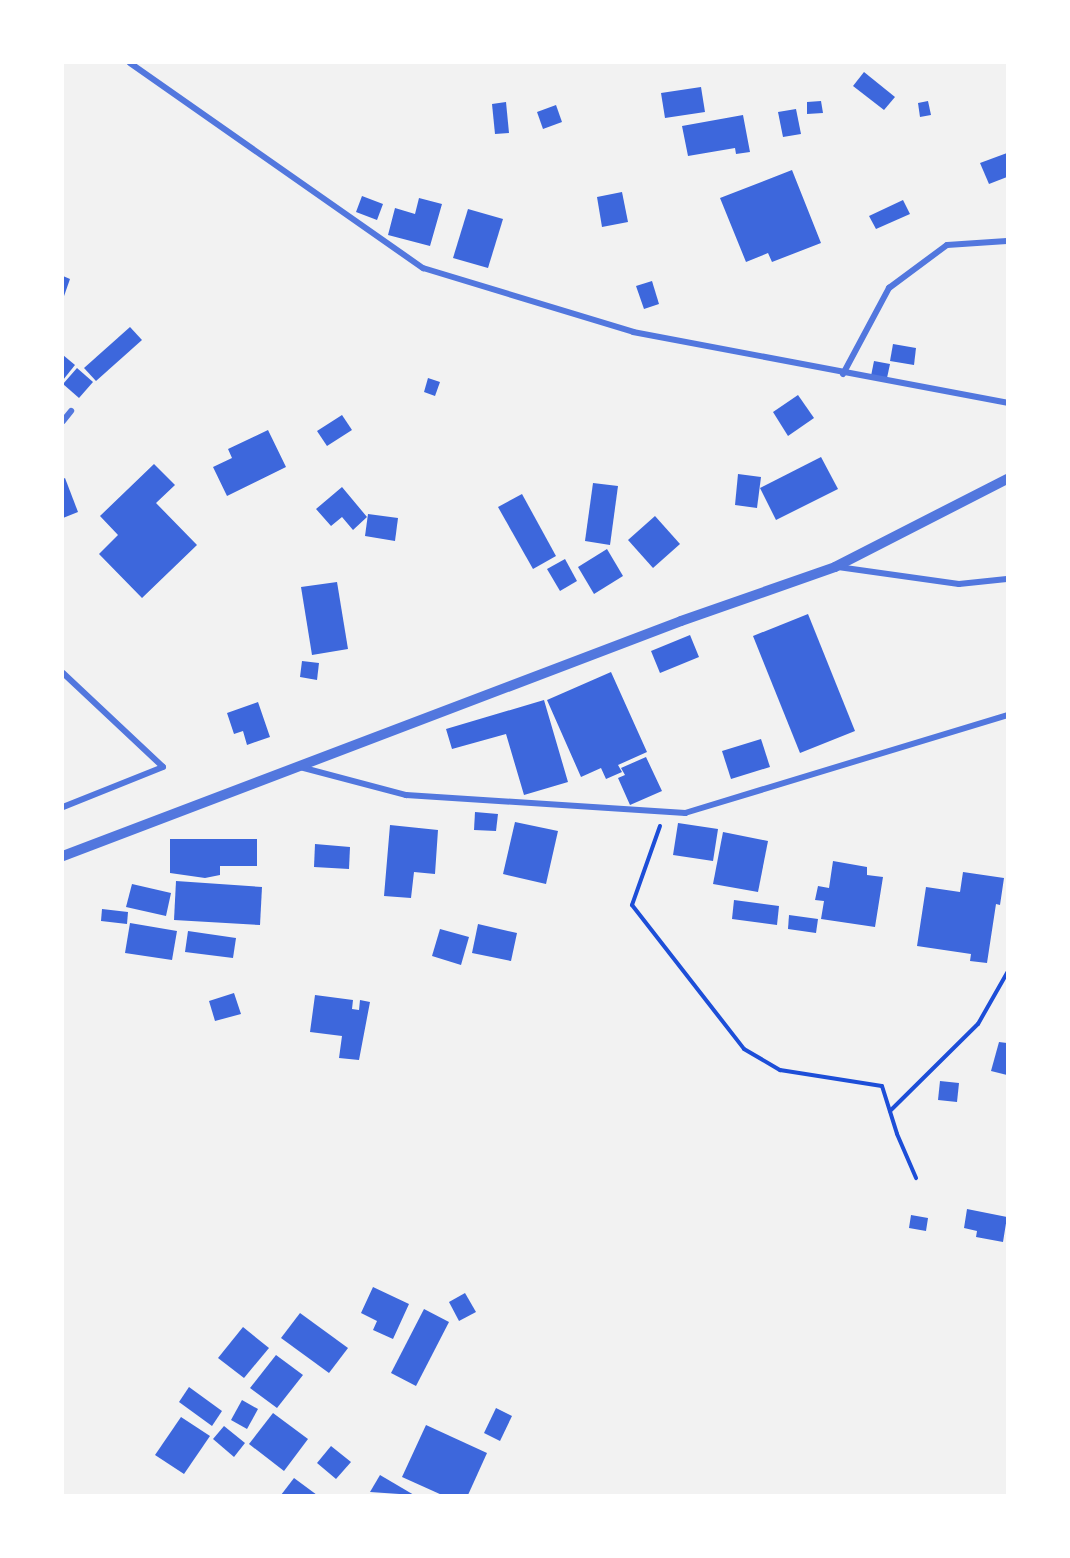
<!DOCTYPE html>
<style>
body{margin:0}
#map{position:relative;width:1070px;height:1558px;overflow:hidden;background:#f2f2f2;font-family:Karla,sans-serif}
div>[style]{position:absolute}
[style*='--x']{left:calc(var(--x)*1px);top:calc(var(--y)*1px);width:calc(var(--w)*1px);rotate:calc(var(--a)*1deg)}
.building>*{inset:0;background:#3d67dc}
.path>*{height:4px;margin:-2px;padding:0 2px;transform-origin:2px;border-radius:2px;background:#1d4ed8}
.minor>*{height:6px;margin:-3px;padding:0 3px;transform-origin:3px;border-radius:3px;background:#5277de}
.tertiary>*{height:10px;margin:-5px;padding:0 5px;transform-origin:5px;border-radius:5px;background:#5277de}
span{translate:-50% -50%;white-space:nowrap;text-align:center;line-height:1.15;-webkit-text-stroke:6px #fff;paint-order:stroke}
.frame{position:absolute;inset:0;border:64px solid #fff;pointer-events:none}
</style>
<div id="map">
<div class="building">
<div style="clip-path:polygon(864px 72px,895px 97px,884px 110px,853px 86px)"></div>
<div style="clip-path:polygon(701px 87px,705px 112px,665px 118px,661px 93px)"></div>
<div style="clip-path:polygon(821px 101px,823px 113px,807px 114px,807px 102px)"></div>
<div style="clip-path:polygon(928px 101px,931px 115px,920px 117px,918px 103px)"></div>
<div style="clip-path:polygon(506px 102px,509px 133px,495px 134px,492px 104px)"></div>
<div style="clip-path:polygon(556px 105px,562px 122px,543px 129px,537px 112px)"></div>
<div style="clip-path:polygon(796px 109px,801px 134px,783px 137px,778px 112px)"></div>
<div style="clip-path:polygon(743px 115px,750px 152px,736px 154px,735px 148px,688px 156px,682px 126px)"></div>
<div style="clip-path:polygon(1007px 153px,1007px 177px,989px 184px,980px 163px)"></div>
<div style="clip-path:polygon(792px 170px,821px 243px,772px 262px,768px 253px,746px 262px,720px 198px)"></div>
<div style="clip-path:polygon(622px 192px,628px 222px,602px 227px,597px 197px)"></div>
<div style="clip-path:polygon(362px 196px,383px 204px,377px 220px,356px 212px)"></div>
<div style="clip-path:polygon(419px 198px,442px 204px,430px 246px,388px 235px,395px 208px,415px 214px)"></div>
<div style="clip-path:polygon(903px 200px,910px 214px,876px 229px,869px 216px)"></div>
<div style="clip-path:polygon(468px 209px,503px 219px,488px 268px,453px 258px)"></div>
<div style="clip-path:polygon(63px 276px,70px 279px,63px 299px)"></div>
<div style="clip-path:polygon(652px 281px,659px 304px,644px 309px,636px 286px)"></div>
<div style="clip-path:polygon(130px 327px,142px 340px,96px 381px,84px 368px)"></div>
<div style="clip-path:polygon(893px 344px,916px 348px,914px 365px,890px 361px)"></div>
<div style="clip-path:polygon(63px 355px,75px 365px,63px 380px)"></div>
<div style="clip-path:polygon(874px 361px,890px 364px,887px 378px,871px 376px)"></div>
<div style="clip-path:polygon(77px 368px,93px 382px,79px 398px,63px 384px)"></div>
<div style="clip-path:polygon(428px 378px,440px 382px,435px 396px,424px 392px)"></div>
<div style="clip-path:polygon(798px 395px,814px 418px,788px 436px,773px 412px)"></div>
<div style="clip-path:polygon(342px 415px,352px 430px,327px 446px,317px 431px)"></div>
<div style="clip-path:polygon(268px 430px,286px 467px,227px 496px,213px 467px,232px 458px,228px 449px)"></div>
<div style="clip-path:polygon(821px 457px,838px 489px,776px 520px,760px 488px)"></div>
<div style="clip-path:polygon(154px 464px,175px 485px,156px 503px,197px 545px,142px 598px,99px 554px,118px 535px,100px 516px)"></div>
<div style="clip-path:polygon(738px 474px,761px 477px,757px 508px,735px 505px)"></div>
<div style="clip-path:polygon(65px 478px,78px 512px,63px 518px,63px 479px)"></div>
<div style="clip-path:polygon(593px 483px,618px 486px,610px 545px,585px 541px)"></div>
<div style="clip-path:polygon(342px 487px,367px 517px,353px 530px,342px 517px,331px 526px,316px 509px)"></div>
<div style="clip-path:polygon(522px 494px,556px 556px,533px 569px,498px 507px)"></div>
<div style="clip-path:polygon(368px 514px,398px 518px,395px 541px,365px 536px)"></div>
<div style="clip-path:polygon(655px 516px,680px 544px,653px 568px,628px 540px)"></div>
<div style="clip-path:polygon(607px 549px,623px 576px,594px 594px,578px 567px)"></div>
<div style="clip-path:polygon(565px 559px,577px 581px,560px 591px,547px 569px)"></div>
<div style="clip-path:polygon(337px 582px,348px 649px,312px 655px,301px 587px)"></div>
<div style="clip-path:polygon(808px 614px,855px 731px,800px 753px,753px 636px)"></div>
<div style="clip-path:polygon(690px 635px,699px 657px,660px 673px,651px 651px)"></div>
<div style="clip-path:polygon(302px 661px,319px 663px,317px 680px,300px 677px)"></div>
<div style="clip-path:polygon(611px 672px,647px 752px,618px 765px,622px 772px,606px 779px,601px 768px,581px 777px,547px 700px)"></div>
<div style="clip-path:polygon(544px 700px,568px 782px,524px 795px,506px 734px,452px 749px,446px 729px)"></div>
<div style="clip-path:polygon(258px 702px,270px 737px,247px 745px,243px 731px,234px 734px,227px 713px)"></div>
<div style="clip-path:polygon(761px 739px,770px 767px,731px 779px,722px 751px)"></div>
<div style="clip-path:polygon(646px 757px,662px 791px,630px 805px,618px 778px,625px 775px,621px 768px)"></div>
<div style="clip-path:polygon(475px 812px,498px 814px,496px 831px,474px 830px)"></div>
<div style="clip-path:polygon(515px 822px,558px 831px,546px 884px,503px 874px)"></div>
<div style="clip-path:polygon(678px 823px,718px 829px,713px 861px,673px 855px)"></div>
<div style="clip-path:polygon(390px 825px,438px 830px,435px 874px,414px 872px,411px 898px,384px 896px)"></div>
<div style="clip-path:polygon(723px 832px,768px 841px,758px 892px,713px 884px)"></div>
<div style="clip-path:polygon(170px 839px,257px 839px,257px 866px,220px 866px,220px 875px,205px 878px,170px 873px)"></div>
<div style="clip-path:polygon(315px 844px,350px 847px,349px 869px,314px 867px)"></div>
<div style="clip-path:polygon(833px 861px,867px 867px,867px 875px,883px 877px,875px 927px,821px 919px,824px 901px,815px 900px,818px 886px,829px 888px)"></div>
<div style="clip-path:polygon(963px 872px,1004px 878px,1000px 905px,996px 904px,987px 963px,970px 961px,971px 954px,917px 946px,926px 887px,960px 892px)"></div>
<div style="clip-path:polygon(176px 881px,262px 887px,260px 925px,174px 920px)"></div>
<div style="clip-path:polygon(132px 884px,171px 893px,166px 916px,126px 907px)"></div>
<div style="clip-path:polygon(734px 900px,779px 906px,777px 925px,732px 919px)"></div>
<div style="clip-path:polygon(102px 909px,128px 912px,127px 924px,101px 921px)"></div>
<div style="clip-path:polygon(789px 915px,818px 919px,816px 933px,788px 929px)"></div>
<div style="clip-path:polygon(130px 923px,177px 931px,172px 960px,125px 953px)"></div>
<div style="clip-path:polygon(478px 924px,517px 933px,511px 961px,472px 953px)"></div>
<div style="clip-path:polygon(440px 929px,469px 937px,461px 965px,432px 956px)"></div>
<div style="clip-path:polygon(188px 931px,236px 938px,233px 958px,185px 952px)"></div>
<div style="clip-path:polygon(234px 993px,241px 1014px,215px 1021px,209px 1001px)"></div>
<div style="clip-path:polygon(315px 995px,353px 1000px,352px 1009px,359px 1010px,360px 1000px,370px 1002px,359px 1060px,339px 1058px,342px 1036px,310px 1032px)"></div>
<div style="clip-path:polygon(999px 1042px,1007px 1043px,1007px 1075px,991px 1071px)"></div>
<div style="clip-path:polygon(940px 1081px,959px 1083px,957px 1102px,938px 1100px)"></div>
<div style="clip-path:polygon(967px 1209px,1007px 1217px,1003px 1242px,976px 1237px,977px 1231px,964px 1228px)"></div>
<div style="clip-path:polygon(911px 1215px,928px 1218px,926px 1231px,909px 1228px)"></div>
<div style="clip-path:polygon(373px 1287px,409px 1304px,393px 1339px,373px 1330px,377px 1321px,361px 1313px)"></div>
<div style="clip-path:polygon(465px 1293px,476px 1312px,459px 1321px,449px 1302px)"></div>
<div style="clip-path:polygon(424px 1309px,449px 1322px,416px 1386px,391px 1373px)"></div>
<div style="clip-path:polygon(300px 1313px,348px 1348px,329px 1373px,281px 1338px)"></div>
<div style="clip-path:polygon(243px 1327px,269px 1348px,244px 1378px,218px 1358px)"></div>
<div style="clip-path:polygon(276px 1355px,303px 1375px,277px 1408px,250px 1388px)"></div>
<div style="clip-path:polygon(189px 1387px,222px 1411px,212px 1426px,179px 1402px)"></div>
<div style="clip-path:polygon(242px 1400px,258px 1409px,247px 1429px,231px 1420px)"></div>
<div style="clip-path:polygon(496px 1408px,512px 1416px,500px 1441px,484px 1433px)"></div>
<div style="clip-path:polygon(273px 1413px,308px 1439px,284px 1471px,249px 1444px)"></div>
<div style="clip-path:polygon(181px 1417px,210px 1436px,184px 1474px,155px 1455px)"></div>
<div style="clip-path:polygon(426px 1425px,487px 1453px,468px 1495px,442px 1495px,402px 1477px)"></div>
<div style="clip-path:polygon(224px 1426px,245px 1443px,234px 1457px,213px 1439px)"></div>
<div style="clip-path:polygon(331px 1446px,351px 1462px,336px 1479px,317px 1463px)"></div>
<div style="clip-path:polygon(380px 1475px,414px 1495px,370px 1492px)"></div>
<div style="clip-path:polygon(294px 1478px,317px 1495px,281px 1495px)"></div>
</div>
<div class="path">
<div style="--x:660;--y:826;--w:84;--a:109.5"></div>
<div style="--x:632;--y:905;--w:182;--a:52.1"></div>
<div style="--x:744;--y:1049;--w:42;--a:30.3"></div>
<div style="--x:780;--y:1070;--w:103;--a:8.9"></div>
<div style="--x:882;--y:1086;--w:50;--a:72.6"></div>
<div style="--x:897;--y:1134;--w:48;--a:66.6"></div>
<div style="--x:890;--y:1111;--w:124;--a:-44.7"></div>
<div style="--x:978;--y:1024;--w:59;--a:-60.4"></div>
</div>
<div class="minor">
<div style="--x:130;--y:63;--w:358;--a:35"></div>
<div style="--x:423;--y:268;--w:220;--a:16.9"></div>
<div style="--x:633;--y:332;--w:381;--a:10.7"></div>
<div style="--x:843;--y:374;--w:98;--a:-61.9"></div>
<div style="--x:889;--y:288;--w:72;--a:-36.6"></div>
<div style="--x:947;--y:245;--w:60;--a:-3.8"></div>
<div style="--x:63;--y:421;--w:13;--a:-51"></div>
<div style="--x:838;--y:567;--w:122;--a:8"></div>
<div style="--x:959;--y:584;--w:48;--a:-5.9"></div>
<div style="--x:63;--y:673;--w:137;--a:43.2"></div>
<div style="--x:163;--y:767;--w:108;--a:158.2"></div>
<div style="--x:300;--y:767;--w:110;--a:14.8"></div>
<div style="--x:406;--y:795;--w:280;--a:3.7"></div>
<div style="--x:685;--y:813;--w:337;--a:-16.9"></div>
</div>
<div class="tertiary">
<div style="--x:63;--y:856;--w:661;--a:-20.82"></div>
<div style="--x:681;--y:621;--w:163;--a:-19.3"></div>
<div style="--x:835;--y:567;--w:193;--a:-27.1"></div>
</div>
<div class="frame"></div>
</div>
